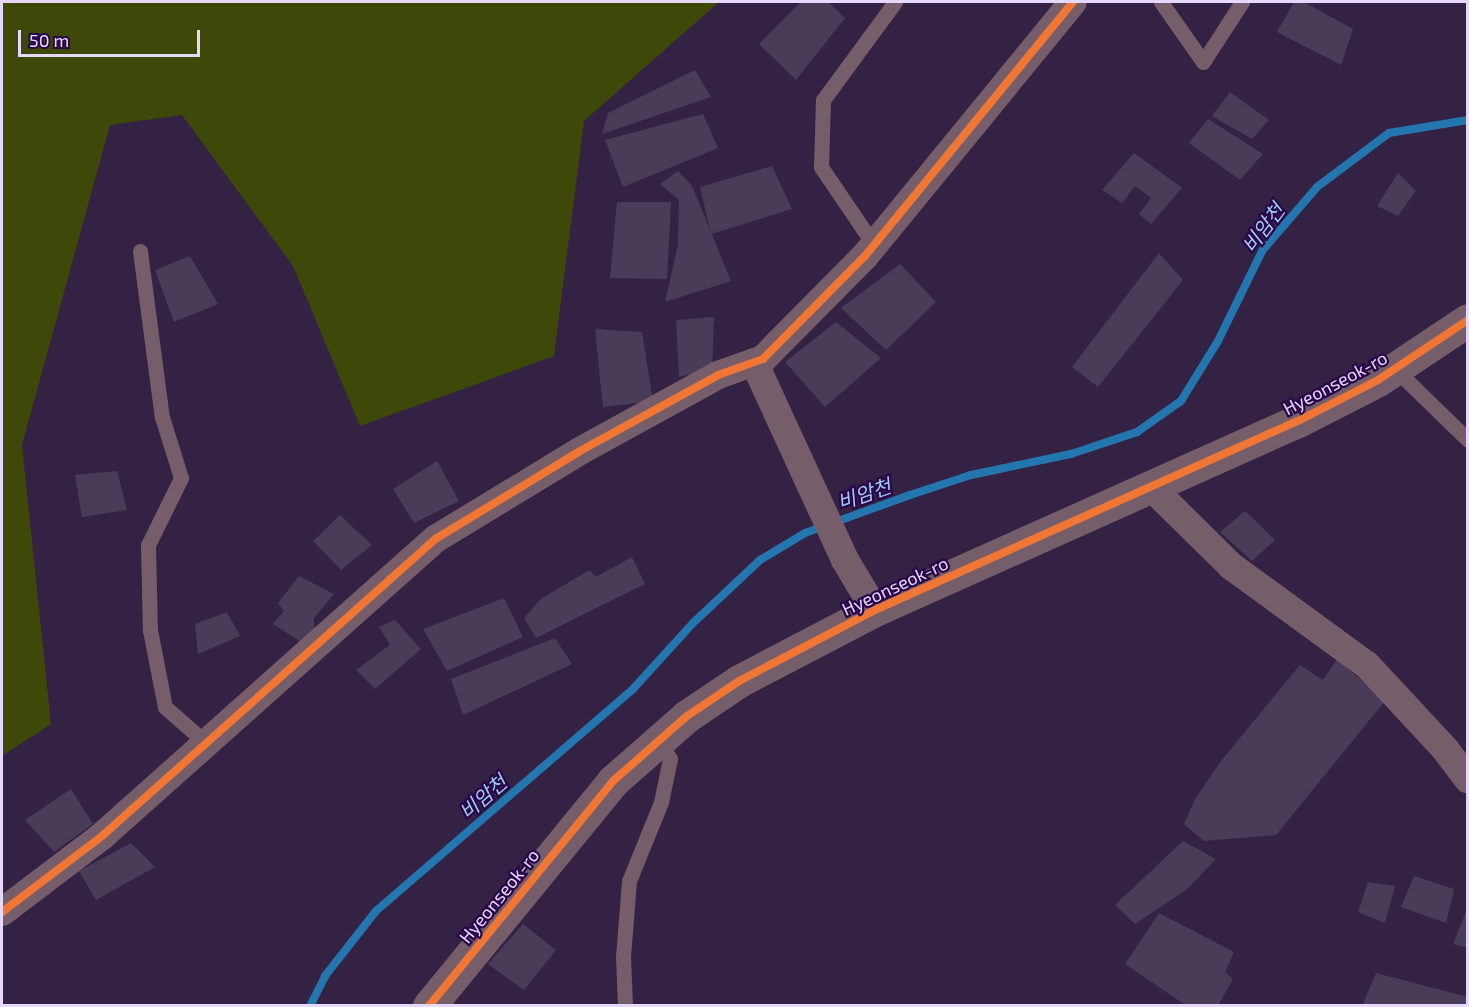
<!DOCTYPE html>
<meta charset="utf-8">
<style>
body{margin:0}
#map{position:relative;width:1469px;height:1007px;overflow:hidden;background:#324;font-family:"Exo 2","Noto Sans KR",sans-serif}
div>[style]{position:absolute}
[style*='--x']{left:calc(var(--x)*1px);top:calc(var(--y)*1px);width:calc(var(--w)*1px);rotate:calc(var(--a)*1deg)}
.green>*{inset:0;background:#3d4809}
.stream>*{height:8px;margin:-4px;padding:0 4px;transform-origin:4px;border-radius:4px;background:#2476ae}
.building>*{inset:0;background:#493c59}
.service>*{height:15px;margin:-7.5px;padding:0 7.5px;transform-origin:7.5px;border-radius:7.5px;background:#755e69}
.minor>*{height:28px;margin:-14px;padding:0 14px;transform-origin:14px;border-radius:14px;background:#755e69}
.tertiary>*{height:33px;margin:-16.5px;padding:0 16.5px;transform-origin:16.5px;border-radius:16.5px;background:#755e69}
.cycleway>*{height:8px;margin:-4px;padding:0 4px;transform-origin:4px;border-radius:4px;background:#f07635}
span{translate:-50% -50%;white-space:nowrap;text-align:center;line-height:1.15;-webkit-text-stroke:4.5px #290748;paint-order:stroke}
.street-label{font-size:18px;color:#e6d8ff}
.water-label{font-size:20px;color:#9ecef4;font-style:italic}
.frame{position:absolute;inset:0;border:3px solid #e6d8ff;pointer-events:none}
.scale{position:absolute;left:18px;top:30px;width:182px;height:27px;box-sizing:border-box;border:3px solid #e6d8ff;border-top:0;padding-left:8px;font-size:18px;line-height:21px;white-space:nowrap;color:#e6d8ff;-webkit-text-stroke:4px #290748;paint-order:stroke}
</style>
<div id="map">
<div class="green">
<div style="clip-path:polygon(2px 2px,719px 2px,584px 121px,554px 356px,360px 426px,293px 266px,182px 115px,110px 125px,22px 445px,51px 724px,2px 756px)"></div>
</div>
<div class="stream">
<div style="--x:310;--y:1006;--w:34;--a:-63"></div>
<div style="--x:325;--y:976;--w:83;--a:-51.9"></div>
<div style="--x:376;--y:911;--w:340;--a:-40.8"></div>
<div style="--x:633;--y:689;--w:89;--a:-47.7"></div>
<div style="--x:693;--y:623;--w:92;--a:-43.2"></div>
<div style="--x:760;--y:560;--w:52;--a:-31"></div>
<div style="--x:805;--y:533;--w:112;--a:-19.9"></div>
<div style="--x:910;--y:495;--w:64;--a:-18.2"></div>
<div style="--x:971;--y:475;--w:102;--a:-11.9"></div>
<div style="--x:1071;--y:454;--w:70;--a:-18.4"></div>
<div style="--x:1137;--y:432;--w:54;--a:-35.2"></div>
<div style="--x:1181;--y:401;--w:70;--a:-58.3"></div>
<div style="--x:1218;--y:341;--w:100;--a:-63.9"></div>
<div style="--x:1262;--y:251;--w:84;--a:-49.3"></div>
<div style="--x:1317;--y:187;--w:90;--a:-36.9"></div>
<div style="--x:1389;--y:133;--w:80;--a:-9.3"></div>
</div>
<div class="building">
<div style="clip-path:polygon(801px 2px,828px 2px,845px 18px,796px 80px,759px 44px)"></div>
<div style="clip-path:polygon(1294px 2px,1304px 2px,1353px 29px,1341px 65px,1277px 32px)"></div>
<div style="clip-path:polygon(695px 70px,711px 97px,602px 134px,608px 113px)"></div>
<div style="clip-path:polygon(1230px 92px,1269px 120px,1252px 139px,1212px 116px)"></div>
<div style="clip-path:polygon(703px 114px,718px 148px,623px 187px,605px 140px)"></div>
<div style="clip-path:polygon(1208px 119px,1263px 154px,1240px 180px,1189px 143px)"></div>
<div style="clip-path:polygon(1134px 153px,1182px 188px,1151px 224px,1139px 214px,1151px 198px,1135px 186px,1122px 203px,1102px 190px)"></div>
<div style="clip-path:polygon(772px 166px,792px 209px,711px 234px,700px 187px)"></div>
<div style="clip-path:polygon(678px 171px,692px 186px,731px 281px,665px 302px,678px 244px,679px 200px,660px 184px)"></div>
<div style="clip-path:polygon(1398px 173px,1416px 191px,1398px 216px,1377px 206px)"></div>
<div style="clip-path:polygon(617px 202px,671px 202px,667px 279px,610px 278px)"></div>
<div style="clip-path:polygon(1159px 253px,1183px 280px,1098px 387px,1072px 367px)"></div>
<div style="clip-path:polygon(190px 256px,218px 304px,174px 322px,155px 270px)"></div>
<div style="clip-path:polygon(900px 264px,936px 302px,886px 350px,841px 308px)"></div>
<div style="clip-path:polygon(714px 317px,712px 369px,679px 377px,676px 320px)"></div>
<div style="clip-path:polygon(836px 322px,881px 358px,825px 407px,785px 362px)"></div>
<div style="clip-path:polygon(595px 329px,642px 332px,653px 401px,603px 407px)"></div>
<div style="clip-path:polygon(437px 461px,459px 501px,414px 523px,393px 489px)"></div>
<div style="clip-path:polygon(117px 471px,127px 510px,82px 517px,75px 475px)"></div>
<div style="clip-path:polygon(1245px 511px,1275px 540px,1252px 561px,1220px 532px)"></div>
<div style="clip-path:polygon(340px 515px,372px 545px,341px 570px,313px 541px)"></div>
<div style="clip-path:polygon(632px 557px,645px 584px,536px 638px,524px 618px,542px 598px,590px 570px,596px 577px)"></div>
<div style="clip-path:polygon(299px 576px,334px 594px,314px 618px,314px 629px,301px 642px,273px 624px,284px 611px,278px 603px)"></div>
<div style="clip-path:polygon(504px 598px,523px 637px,447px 671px,423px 629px)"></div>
<div style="clip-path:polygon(227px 612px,240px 636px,198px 654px,195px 624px)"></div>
<div style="clip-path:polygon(395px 620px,421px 649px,375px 689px,356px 670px,390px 645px,379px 627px)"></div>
<div style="clip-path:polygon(555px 638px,572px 664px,463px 715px,451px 679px)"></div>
<div style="clip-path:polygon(1337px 659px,1385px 701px,1276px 835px,1204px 841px,1184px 824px,1195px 799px,1221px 761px,1300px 665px,1323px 680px)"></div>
<div style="clip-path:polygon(71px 789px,93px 824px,54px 852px,25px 820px)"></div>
<div style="clip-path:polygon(1183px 841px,1216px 859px,1186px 890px,1135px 924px,1115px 905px)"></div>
<div style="clip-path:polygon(131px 843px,155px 867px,96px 900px,79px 871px)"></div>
<div style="clip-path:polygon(1414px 876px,1454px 889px,1446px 923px,1401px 907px)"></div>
<div style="clip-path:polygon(1368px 882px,1395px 886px,1385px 923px,1358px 912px)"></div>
<div style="clip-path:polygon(1467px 909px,1468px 909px,1468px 948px,1453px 944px)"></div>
<div style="clip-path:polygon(1159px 913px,1234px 952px,1225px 972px,1233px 979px,1218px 1006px,1187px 1006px,1125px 964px)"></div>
<div style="clip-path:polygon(523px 924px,556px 950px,524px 990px,488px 964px)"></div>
<div style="clip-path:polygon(1376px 973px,1468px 997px,1468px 1006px,1362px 1006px)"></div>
</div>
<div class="service">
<div style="--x:1161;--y:2;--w:73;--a:55"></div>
<div style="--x:1203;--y:62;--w:72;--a:-57"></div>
<div style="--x:874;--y:245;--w:94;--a:-124.2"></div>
<div style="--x:821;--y:167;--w:67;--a:-88.3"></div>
<div style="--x:823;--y:100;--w:122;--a:-53.7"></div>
<div style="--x:140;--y:251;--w:167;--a:82.5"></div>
<div style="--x:162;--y:417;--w:64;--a:72.7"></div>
<div style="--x:181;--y:478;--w:75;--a:116.2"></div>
<div style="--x:148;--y:545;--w:85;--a:88.7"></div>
<div style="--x:150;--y:630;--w:78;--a:79"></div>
<div style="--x:165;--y:707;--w:55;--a:41.3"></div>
<div style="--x:1395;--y:369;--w:102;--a:44.2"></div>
<div style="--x:625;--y:1006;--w:49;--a:-92.3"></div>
<div style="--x:623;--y:957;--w:76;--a:-85.5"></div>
<div style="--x:629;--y:881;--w:85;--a:-67.9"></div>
<div style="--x:661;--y:802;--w:44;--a:-78.2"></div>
<div style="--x:670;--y:759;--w:23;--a:-119"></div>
</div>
<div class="minor">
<div style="--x:754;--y:362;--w:218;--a:65.3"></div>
<div style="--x:845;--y:560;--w:58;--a:59"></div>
<div style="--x:1151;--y:487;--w:112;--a:44.6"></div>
<div style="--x:1231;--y:566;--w:168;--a:36.1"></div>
<div style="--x:1367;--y:665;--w:115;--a:47.1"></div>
<div style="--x:1445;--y:749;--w:38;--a:53"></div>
<div style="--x:2;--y:912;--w:126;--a:-37.2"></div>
<div style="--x:102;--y:836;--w:448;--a:-41.7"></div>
<div style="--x:437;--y:538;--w:167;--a:-31.3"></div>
<div style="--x:580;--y:451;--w:158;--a:-28.8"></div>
<div style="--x:718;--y:375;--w:48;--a:-19.6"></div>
<div style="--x:763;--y:359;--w:145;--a:-45.3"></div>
<div style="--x:865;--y:256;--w:328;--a:-50.7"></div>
</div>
<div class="tertiary">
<div style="--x:429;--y:1006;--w:291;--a:-50.7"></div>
<div style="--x:613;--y:781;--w:98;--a:-41.3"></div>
<div style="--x:687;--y:716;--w:63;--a:-33.9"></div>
<div style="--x:739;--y:681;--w:153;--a:-27.6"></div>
<div style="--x:875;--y:610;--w:463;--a:-24.1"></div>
<div style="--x:1298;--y:421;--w:90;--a:-27.1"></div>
<div style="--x:1378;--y:380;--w:108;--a:-33.7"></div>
</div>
<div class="cycleway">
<div style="--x:2;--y:912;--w:126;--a:-37.2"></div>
<div style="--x:102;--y:836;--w:448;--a:-41.7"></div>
<div style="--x:437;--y:538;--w:167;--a:-31.3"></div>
<div style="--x:580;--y:451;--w:158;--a:-28.8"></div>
<div style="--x:718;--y:375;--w:48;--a:-19.6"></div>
<div style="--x:763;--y:359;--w:145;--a:-45.3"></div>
<div style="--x:865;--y:256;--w:328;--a:-50.7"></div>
<div style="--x:429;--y:1006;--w:291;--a:-50.7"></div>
<div style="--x:613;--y:781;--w:98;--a:-41.3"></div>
<div style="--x:687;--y:716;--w:63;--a:-33.9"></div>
<div style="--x:739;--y:681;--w:153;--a:-27.6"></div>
<div style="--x:875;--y:610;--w:463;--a:-24.1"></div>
<div style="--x:1298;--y:421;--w:90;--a:-27.1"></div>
<div style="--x:1378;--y:380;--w:108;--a:-33.7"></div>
</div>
<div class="street-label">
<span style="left:1335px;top:383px;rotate:-28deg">Hyeonseok-ro</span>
<span style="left:895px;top:586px;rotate:-25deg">Hyeonseok-ro</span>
<span style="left:499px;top:896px;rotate:-51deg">Hyeonseok-ro</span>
</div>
<div class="water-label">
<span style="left:1263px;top:228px;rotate:-53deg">비암천</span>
<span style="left:864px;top:494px;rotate:-19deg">비암천</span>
<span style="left:483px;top:797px;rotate:-41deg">비암천</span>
</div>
<div class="frame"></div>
<div class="scale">50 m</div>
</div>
